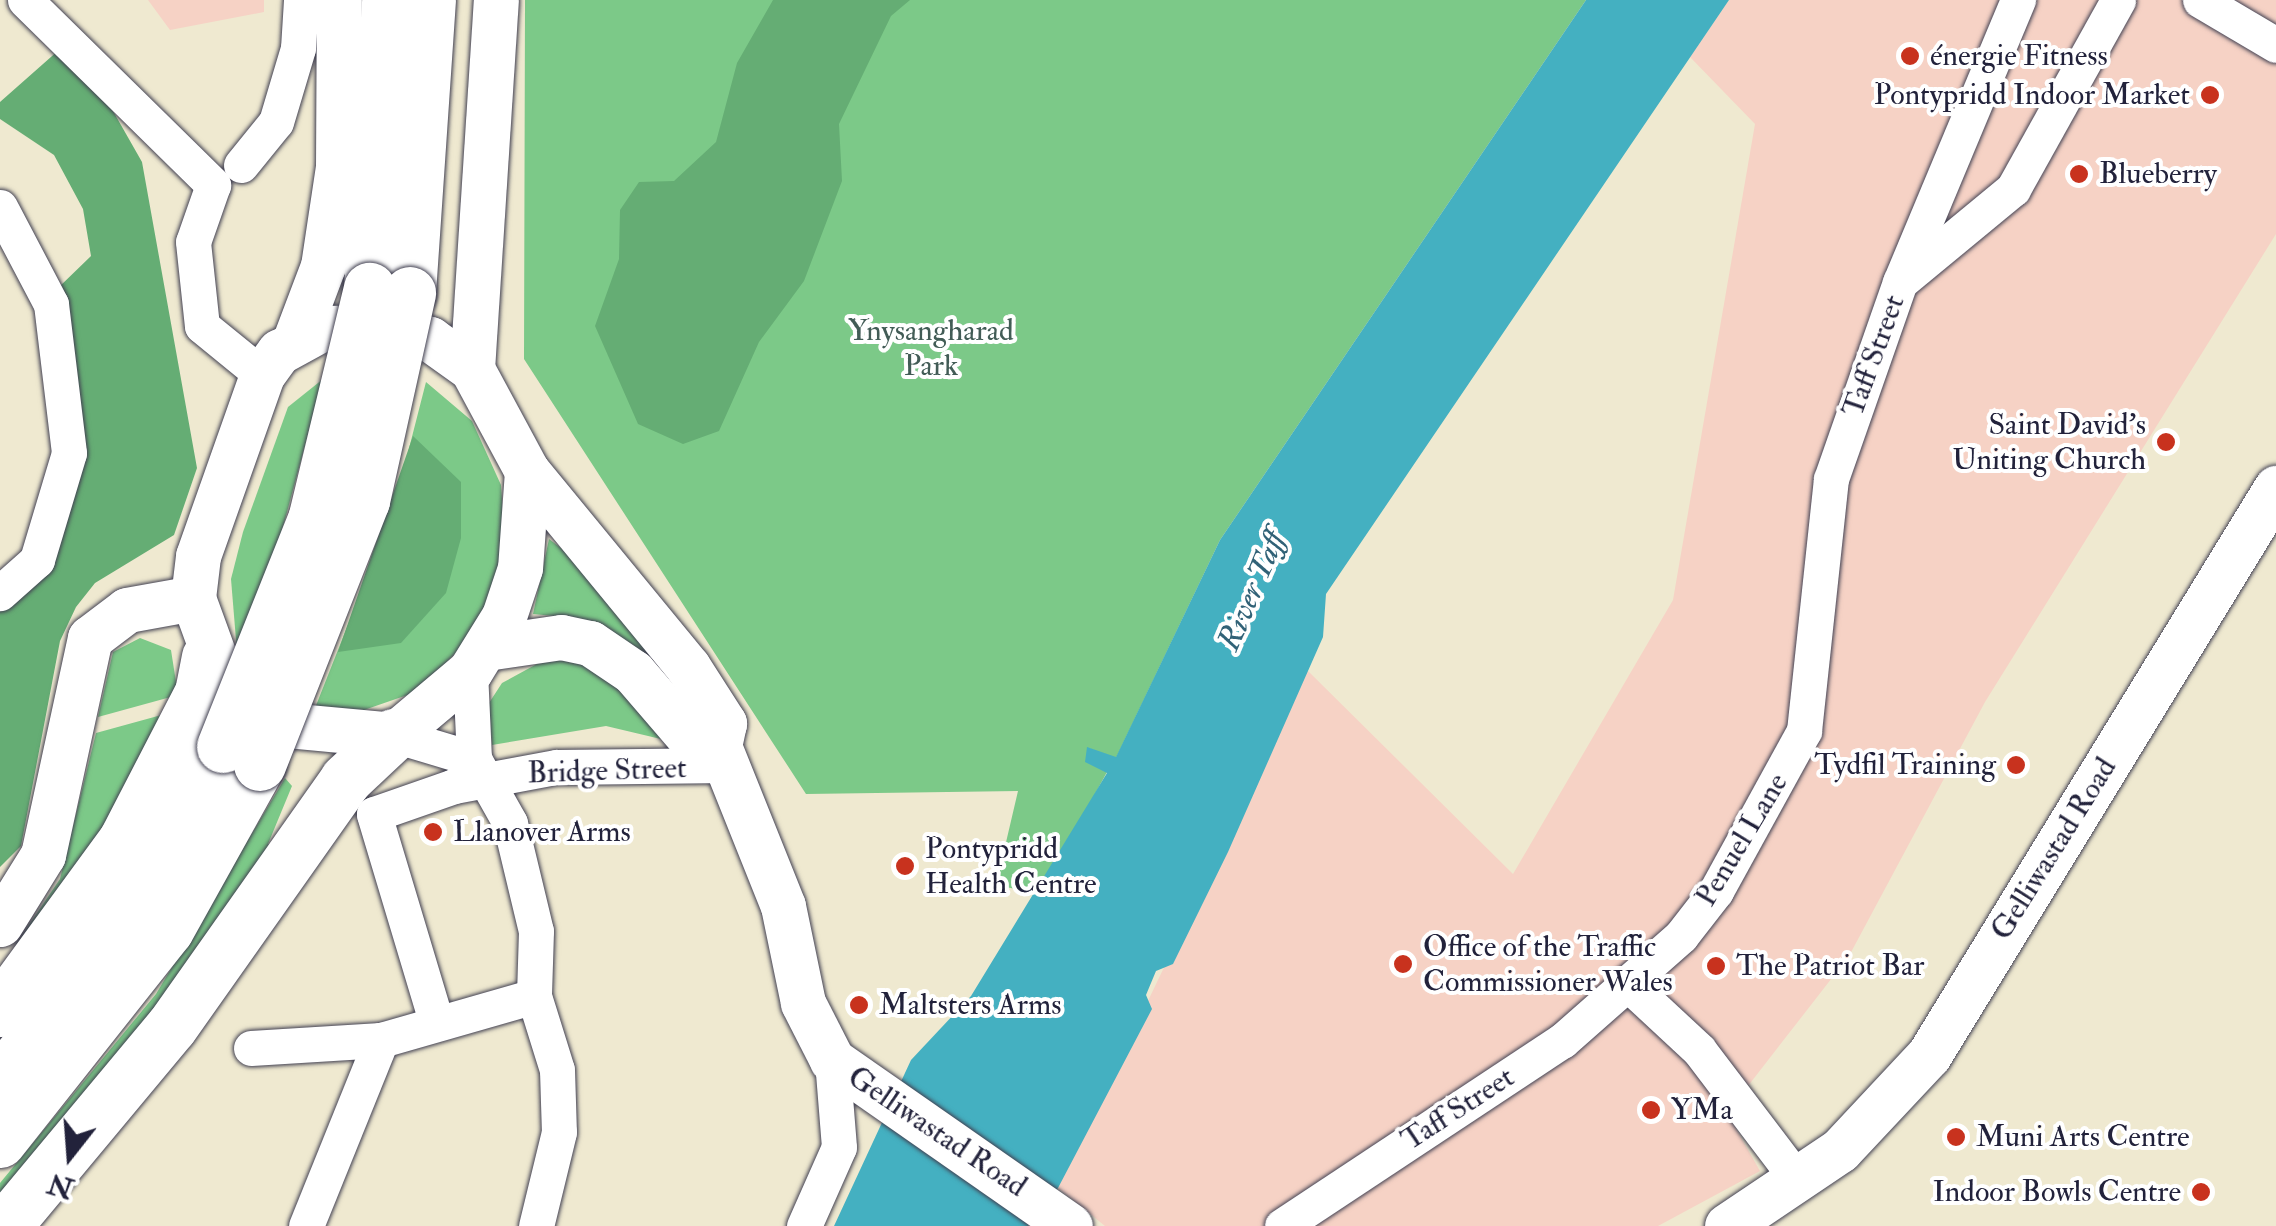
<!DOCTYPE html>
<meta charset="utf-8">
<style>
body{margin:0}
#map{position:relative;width:2276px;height:1226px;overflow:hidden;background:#efe9d0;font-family:"IM FELL Double Pica",serif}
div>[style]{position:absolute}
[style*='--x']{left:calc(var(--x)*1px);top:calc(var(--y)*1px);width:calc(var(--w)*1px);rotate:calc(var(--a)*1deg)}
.built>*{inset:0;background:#f6d2c5}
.green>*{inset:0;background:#7cc988}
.forest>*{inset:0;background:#65ad74}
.water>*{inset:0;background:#44b0c1}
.roads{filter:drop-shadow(0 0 2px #414051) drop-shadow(0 0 2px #414051)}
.minor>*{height:35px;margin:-17.5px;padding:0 17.5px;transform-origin:17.5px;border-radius:17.5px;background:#fff}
.major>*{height:45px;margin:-22.5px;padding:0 22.5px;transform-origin:22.5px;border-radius:22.5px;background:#fff}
.highway>*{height:52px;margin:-26px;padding:0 26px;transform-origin:26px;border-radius:26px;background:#fff}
.bridges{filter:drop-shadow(0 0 2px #414051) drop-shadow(0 0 2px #414051)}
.highway-bridge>*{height:52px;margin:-26px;padding:0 26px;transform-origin:26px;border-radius:26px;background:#fff}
.dots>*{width:28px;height:28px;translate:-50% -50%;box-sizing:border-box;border:5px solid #fff;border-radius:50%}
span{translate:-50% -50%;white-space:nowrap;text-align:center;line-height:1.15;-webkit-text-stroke:8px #fff;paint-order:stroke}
.poi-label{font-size:30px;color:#22223b}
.left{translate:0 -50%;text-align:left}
.right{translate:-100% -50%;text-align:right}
.park-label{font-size:30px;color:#425c56}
.street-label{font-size:30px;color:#22223b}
.water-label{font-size:32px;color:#316277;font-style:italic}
.north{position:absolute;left:20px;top:1106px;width:100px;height:100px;-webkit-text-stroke:8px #fff;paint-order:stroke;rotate:197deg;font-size:28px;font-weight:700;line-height:40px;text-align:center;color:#22223b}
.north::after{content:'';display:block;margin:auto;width:35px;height:45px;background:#22223b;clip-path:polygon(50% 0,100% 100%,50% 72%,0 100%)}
</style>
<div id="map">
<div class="built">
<div style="clip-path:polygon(148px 0,264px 0,264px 12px,170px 30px)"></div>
<div style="clip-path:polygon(1729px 0,2276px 0,2276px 234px,1985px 702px,1849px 956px,1727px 1113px,1760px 1171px,1658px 1226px,1105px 1226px,1058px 1188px,1307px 670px,1513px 874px,1673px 600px,1755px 124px,1690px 57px)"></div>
</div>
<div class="green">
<div style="clip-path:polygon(525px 0,1586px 0,1220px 540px,1116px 758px,1088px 748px,1107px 772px,1040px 894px,996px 885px,1018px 791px,806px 794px,524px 359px)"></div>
<div style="clip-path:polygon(323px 379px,274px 560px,237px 652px,231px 579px,243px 532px,288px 407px)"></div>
<div style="clip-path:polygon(426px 382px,472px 421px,501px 485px,505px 542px,491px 596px,461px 647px,419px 691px,364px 710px,315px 708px,393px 511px)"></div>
<div style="clip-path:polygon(549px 539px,570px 555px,713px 728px,565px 617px,533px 614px)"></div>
<div style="clip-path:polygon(140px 638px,171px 650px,178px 695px,98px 717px,113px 652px)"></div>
<div style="clip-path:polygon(573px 658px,600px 669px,665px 740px,606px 726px,492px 745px,489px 703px,502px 683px,546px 659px)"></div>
<div style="clip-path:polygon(176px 711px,29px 951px,16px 944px,60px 879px,96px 733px)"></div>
<div style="clip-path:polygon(285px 778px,292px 786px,268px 844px,275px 849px,0 1210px,0 1183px,156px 994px)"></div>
</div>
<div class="forest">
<div style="clip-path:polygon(773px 0,910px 0,891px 16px,839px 124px,842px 181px,804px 281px,759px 342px,719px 431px,683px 444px,638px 424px,595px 326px,619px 259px,620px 210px,639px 182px,674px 181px,716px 142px,737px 63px)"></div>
<div style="clip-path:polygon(60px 49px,109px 104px,142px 162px,197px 468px,174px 535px,95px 583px,76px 607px,60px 641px,21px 846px,0 867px,0 607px,72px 484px,57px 289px,91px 256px,83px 209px,54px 155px,0 119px,0 102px)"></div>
<div style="clip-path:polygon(413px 436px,461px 482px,461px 538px,446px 593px,401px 643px,338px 652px)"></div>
</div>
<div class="water">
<div style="clip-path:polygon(1586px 0,1729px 0,1326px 594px,1323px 637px,1228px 852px,1173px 964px,1156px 971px,1146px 995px,1152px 1009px,1058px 1188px,1028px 1226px,834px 1226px,911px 1060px,971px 996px,1107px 773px,1085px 762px,1087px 747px,1116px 757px,1220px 540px)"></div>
</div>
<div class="roads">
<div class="minor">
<div style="--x:25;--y:0;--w:264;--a:44.5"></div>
<div style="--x:213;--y:185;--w:60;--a:109.3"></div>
<div style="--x:193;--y:242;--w:84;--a:83.9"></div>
<div style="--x:202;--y:326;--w:77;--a:39.2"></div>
<div style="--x:2200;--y:0;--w:88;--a:30.6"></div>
<div style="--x:241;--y:165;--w:55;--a:-50.9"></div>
<div style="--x:276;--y:122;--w:77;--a:-73.4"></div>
<div style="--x:298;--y:48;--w:48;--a:-86.4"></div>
<div style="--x:0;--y:207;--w:110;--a:62.3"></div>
<div style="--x:51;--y:304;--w:150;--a:83.1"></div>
<div style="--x:69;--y:453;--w:112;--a:106.7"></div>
<div style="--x:37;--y:560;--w:50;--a:138.3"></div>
<div style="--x:1905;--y:278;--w:140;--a:-39.5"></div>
<div style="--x:2013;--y:189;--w:216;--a:-60.9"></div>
<div style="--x:470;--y:671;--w:88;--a:87.4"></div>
<div style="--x:474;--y:759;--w:73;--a:60.6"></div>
<div style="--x:510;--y:823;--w:111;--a:76.5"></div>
<div style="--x:536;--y:931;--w:65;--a:91.8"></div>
<div style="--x:394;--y:735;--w:84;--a:16.7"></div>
<div style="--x:1627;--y:983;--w:98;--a:42.9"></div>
<div style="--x:1699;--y:1050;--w:162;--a:52.8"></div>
<div style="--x:534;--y:996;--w:77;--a:72.7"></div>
<div style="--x:557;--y:1070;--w:62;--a:88.2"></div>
<div style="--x:559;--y:1132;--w:97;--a:103.7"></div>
<div style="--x:436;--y:1021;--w:216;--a:-106.7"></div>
<div style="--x:374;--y:814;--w:85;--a:-19.3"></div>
<div style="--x:454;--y:786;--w:104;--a:-10.6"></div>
<div style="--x:556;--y:767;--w:173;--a:-0.7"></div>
<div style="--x:251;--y:1048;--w:130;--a:-3.5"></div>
<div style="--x:306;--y:1226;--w:201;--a:-68"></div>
<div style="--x:381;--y:1040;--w:159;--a:-16"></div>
<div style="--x:804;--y:1226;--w:86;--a:-66.1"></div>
<div style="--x:839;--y:1147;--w:87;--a:-94.6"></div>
<div style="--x:1282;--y:1226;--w:336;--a:-33.5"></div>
<div style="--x:1562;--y:1041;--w:159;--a:-41.4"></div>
<div style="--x:1681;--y:936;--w:57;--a:-52.1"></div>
<div style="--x:1716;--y:891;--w:183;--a:-61.2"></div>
<div style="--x:1804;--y:731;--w:253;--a:-83.9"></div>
<div style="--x:1831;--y:479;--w:209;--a:-70.7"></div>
<div style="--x:1900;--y:282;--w:306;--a:-67.3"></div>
</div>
<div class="major">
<div style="--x:295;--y:340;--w:79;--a:-69.3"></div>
<div style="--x:323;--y:266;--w:100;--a:-81.4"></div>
<div style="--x:338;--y:167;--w:167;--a:-89.7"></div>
<div style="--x:472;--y:369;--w:370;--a:-86.3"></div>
<div style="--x:527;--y:471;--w:97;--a:94.1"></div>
<div style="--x:520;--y:568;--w:51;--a:108.4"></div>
<div style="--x:504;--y:616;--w:65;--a:121.7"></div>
<div style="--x:470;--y:671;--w:99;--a:139.9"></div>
<div style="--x:394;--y:735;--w:120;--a:-174.7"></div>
<div style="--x:275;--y:724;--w:63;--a:-142.8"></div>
<div style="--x:225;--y:686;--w:94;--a:-110"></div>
<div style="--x:193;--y:598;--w:42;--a:-83.2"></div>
<div style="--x:198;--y:556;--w:192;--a:-70.5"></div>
<div style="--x:262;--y:375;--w:29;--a:-54"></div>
<div style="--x:279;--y:352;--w:50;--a:-28.6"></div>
<div style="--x:323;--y:328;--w:65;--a:-0.9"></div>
<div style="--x:388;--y:327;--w:44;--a:15.9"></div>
<div style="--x:430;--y:339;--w:52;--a:35.5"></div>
<div style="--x:472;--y:369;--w:116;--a:61.7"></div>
<div style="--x:527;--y:471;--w:254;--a:50.6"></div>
<div style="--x:688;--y:667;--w:67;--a:57.3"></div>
<div style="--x:724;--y:723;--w:24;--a:102"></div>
<div style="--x:486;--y:648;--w:76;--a:-8.3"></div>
<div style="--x:561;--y:637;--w:30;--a:12"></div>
<div style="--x:590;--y:643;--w:52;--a:34"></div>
<div style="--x:633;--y:672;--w:94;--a:49.3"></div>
<div style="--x:694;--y:743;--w:25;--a:7"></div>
<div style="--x:719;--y:746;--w:172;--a:68.2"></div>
<div style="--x:783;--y:906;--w:99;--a:78.3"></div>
<div style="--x:803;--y:1003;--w:64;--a:63"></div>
<div style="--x:832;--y:1060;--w:290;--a:34.9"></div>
<div style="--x:0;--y:924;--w:81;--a:-58.1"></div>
<div style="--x:43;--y:855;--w:222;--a:-77.8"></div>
<div style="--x:90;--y:638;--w:46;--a:-37.1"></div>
<div style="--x:127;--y:610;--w:67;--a:-10.3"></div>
<div style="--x:1727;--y:1226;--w:136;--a:-33.9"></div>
<div style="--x:1840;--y:1150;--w:130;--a:-46.9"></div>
<div style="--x:1929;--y:1055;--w:665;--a:-58.53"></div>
</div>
<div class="highway">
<div style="--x:370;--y:289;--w:290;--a:-86.4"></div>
<div style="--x:410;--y:293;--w:294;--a:-86.1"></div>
<div style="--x:0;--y:1011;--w:212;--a:-53.8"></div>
<div style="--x:125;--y:840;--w:165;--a:-62.7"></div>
<div style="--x:201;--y:693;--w:36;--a:-79"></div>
<div style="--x:0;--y:1082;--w:196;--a:-51.8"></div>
<div style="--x:121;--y:928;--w:208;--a:-60.6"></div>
<div style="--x:0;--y:1142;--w:270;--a:-51.6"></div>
<div style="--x:168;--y:930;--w:189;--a:-60.9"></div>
<div style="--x:6;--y:1226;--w:259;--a:-50.2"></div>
<div style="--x:172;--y:1027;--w:302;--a:-54.8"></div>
<div style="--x:346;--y:780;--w:66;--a:-43.2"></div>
</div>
</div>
<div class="bridges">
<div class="highway-bridge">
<div style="--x:223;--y:747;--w:245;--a:-68.2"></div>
<div style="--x:314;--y:520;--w:238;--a:-76.4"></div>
<div style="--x:260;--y:765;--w:284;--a:-68.5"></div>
<div style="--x:364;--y:501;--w:213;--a:-77.5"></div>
</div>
</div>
<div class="dots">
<div style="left:1910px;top:56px;background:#c8321e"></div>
<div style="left:2210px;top:95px;background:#c8321e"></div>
<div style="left:2079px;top:174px;background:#c8321e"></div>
<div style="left:2166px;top:442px;background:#c8321e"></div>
<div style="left:2016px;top:765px;background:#c8321e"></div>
<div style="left:433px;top:832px;background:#c8321e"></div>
<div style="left:905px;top:866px;background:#c8321e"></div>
<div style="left:1403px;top:964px;background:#c8321e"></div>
<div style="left:1716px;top:966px;background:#c8321e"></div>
<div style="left:859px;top:1005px;background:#c8321e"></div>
<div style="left:1651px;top:1110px;background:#c8321e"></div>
<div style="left:1956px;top:1137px;background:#c8321e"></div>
<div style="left:2201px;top:1192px;background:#c8321e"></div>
</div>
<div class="poi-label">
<span class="left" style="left:1930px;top:56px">énergie Fitness</span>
<span class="right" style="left:2190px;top:95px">Pontypridd Indoor Market</span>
<span class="left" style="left:2099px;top:174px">Blueberry</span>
<span class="right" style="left:2146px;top:442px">Saint David's<br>Uniting Church</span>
<span class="right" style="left:1996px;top:765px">Tydfil Training</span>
<span class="left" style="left:453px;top:832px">Llanover Arms</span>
<span class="left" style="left:925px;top:866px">Pontypridd<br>Health Centre</span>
<span class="left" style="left:1423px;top:964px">Office of the Traffic<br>Commissioner Wales</span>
<span class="left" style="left:1736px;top:966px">The Patriot Bar</span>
<span class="left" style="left:879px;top:1005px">Maltsters Arms</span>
<span class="left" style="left:1671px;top:1110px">YMa</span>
<span class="left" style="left:1976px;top:1137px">Muni Arts Centre</span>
<span class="right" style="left:2181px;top:1192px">Indoor Bowls Centre</span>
</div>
<div class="park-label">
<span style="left:931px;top:348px">Ynysangharad<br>Park</span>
</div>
<div class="street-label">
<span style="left:1874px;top:356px;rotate:-70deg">Taff Street</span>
<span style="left:607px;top:771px;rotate:-2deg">Bridge Street</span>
<span style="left:1742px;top:840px;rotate:-59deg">Penuel Lane</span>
<span style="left:2054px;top:849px;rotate:-58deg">Gelliwastad Road</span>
<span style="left:1458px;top:1109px;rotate:-33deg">Taff Street</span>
<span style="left:937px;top:1132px;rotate:34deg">Gelliwastad Road</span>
</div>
<div class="water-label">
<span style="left:1252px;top:591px;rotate:-67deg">River Taff</span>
</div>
<div class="north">N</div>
</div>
